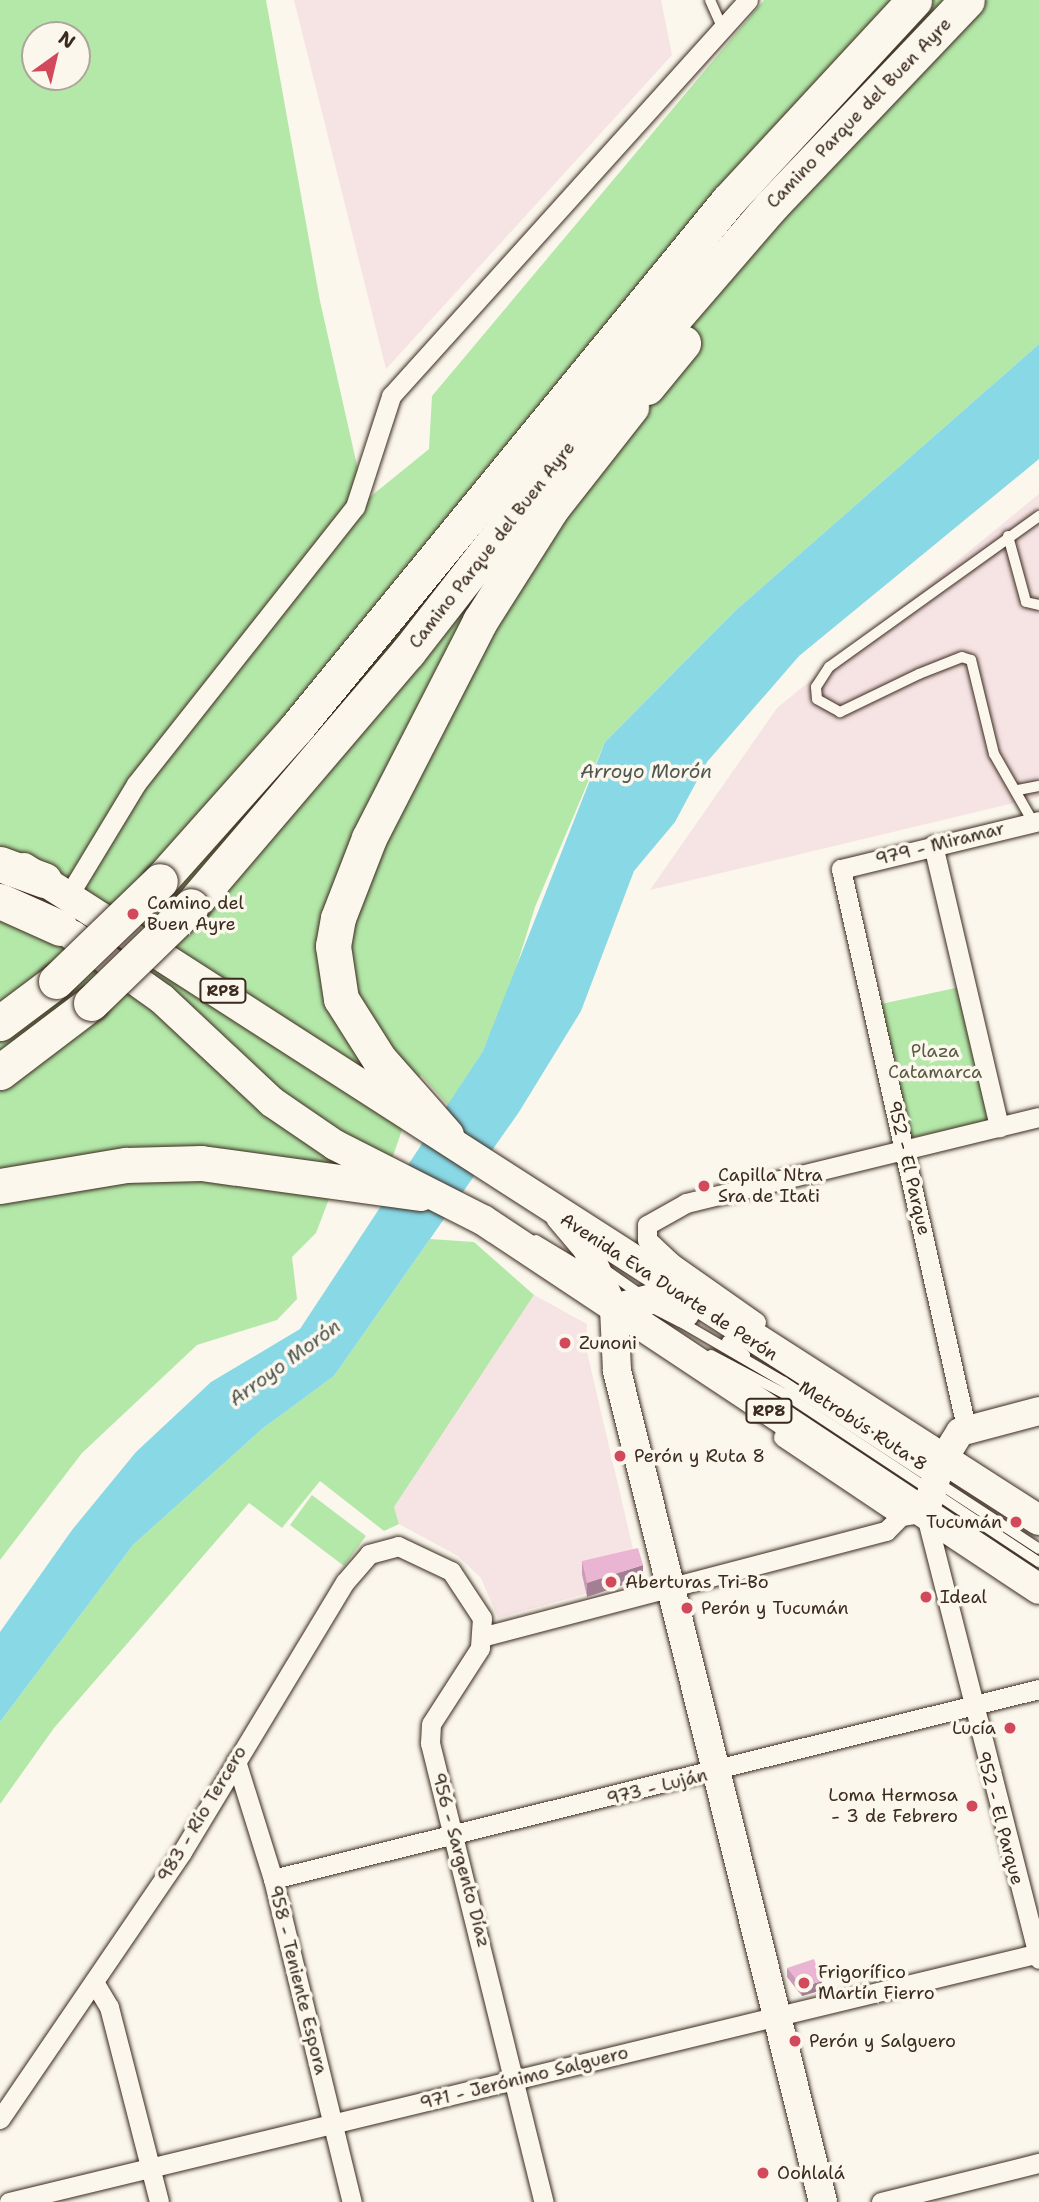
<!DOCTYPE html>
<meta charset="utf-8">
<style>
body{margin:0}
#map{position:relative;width:1039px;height:2202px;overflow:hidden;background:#fbf7ec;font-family:"Shantell Sans",sans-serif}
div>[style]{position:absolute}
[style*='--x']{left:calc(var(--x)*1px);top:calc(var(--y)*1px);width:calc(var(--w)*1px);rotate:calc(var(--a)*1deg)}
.built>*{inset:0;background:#f6e3e4}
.green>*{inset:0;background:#b4e8a9}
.water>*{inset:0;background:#89d8e6}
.roads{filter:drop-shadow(0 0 2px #3b2a1e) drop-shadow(0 0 2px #3b2a1e)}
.lane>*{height:10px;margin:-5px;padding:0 5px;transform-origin:5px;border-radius:5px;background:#fbf7ec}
.street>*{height:19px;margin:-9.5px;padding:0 9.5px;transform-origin:9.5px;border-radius:9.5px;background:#fbf7ec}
.secondary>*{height:28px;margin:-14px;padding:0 14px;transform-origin:14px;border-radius:14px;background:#fbf7ec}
.primary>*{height:30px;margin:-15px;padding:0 15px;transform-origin:15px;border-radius:15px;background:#fbf7ec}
.highway>*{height:35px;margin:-17.5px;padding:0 17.5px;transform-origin:17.5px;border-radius:17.5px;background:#fbf7ec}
.bridges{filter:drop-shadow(0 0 2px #3b2a1e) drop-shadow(0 0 2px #3b2a1e)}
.highway-bridge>*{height:35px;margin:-17.5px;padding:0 17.5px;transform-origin:17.5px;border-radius:17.5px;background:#fbf7ec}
.wall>*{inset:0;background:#c89cb5}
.shaded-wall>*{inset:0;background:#a37f94}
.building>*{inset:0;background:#e9b5d3}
.dots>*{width:19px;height:19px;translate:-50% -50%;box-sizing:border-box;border:4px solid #fbf7ec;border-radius:50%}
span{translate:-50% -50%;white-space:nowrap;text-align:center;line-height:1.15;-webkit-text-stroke:7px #fbf7ec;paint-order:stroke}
.shield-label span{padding:2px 5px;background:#fbf7ec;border:2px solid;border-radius:5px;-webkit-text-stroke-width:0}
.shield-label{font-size:16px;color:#3b2a1e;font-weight:700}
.street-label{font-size:18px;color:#3b2a1e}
.poi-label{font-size:18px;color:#3b2a1e}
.left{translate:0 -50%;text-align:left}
.right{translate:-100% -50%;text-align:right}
.park-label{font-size:18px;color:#595a41}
.water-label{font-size:19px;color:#4e5650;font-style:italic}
.north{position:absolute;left:21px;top:21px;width:70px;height:70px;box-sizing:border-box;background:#fbf7ec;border:2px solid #aea59a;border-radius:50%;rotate:34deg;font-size:19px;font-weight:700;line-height:28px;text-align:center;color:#3b2a1e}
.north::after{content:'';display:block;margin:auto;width:24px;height:32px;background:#d1495b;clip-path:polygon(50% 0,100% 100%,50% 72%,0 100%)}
</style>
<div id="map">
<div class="built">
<div style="clip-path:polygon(294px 0,661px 0,672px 55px,386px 369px)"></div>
<div style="clip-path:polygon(1039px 494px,1039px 797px,650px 890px,777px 708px)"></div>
<div style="clip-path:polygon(534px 1295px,587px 1324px,586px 1348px,637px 1566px,632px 1581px,498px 1618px,481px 1578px,458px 1556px,399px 1524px,394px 1507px)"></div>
</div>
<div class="green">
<div style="clip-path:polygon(evenodd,0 0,266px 0,320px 301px,365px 501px,429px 449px,432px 396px,764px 0,1039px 0,1039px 344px,735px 611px,605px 742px,535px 907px,508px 994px,483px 1051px,448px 1105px,421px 1075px,400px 1107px,0 853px,0 0,35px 35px,77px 35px,77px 77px,35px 77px,35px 35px)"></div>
<div style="clip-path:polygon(0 885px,363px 1161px,329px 1199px,316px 1233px,292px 1257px,297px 1299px,277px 1320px,197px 1345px,82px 1453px,0 1560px)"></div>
<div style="clip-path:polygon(160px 969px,396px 1121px,402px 1130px,393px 1156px,387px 1160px,289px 1102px,150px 978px)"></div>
<div style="clip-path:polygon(960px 987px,988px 1121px,910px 1138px,881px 1004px)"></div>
<div style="clip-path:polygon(430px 1239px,474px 1242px,534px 1295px,394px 1507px,399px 1524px,384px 1531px,320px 1481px,282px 1528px,249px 1503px,54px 1728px,0 1804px,0 1722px,133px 1545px,262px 1429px,334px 1376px)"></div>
<div style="clip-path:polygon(312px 1495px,366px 1536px,344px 1566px,290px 1525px)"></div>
</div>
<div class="water">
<div style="clip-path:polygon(1039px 344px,1039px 459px,799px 656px,707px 762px,675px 822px,634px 871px,581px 1011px,519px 1112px,334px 1376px,262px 1429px,133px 1545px,0 1722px,0 1632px,72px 1530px,136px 1452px,211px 1382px,300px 1329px,483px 1051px,605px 742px,735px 611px)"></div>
</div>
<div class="roads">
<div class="lane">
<div style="--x:710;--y:0;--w:30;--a:66"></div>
<div style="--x:1008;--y:536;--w:68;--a:74.7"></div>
<div style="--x:1026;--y:602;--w:13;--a:13"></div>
<div style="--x:1018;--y:790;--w:21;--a:-11"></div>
<div style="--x:1033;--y:822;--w:78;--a:-119.8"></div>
<div style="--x:994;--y:754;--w:97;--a:-103.7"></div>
<div style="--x:971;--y:660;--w:9;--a:-162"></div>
<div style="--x:962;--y:657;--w:46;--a:158.4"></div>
<div style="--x:919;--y:674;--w:88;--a:154.3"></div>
<div style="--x:840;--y:712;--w:26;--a:-151"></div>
<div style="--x:817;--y:699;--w:12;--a:-95"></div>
<div style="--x:816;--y:687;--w:24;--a:-57"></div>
<div style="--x:829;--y:667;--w:259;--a:-35.7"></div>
<div style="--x:536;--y:1240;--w:62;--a:31.1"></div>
<div style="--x:607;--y:1271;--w:42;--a:35.2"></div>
<div style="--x:679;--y:1321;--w:121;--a:30.2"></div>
<div style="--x:784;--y:1382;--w:305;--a:33.2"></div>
<div style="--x:727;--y:1341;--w:23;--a:38"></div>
<div style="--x:711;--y:1355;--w:84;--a:27.8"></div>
<div style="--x:785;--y:1394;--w:305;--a:33.5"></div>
</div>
<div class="street">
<div style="--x:933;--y:845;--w:290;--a:76.8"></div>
<div style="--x:70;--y:893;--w:127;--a:-58.8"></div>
<div style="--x:136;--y:784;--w:353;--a:-51.7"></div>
<div style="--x:355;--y:507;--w:117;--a:-72"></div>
<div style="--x:391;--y:396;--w:533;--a:-47.96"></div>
<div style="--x:756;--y:1322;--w:103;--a:-144.9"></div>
<div style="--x:672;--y:1263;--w:34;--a:-137"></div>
<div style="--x:647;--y:1240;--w:15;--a:-90"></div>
<div style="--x:647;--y:1225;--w:45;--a:-29.4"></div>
<div style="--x:686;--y:1203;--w:363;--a:-13.7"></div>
<div style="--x:966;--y:1427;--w:572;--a:-102.63"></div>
<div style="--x:841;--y:869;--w:204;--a:-13.6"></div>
<div style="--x:783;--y:1437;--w:142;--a:33.8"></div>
<div style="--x:485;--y:1636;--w:415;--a:-14.7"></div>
<div style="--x:886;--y:1531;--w:21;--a:-45"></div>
<div style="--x:901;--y:1516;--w:24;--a:-9"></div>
<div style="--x:925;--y:1512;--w:461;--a:75.7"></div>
<div style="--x:236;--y:1761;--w:124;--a:72.6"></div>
<div style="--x:273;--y:1879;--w:333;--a:76.3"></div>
<div style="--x:273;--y:1879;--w:789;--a:-13.93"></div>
<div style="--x:94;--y:1982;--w:29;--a:59"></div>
<div style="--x:109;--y:2007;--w:201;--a:75.6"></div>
<div style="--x:0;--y:2119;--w:323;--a:-55.7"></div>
<div style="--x:182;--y:1852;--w:315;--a:-58.9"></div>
<div style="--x:345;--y:1582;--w:37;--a:-49"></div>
<div style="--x:369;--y:1554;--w:30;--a:-15"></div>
<div style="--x:398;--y:1546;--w:59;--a:25.3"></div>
<div style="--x:451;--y:1571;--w:56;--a:56.6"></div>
<div style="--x:482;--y:1618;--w:30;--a:94"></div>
<div style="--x:480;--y:1648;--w:90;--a:122.8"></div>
<div style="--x:431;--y:1724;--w:19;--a:93"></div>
<div style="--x:430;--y:1743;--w:473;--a:76.1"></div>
<div style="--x:9;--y:2202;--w:1060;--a:-13.59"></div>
<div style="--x:881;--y:2202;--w:163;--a:-13.9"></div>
</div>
<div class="secondary">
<div style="--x:560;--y:1217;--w:42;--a:49.8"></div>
<div style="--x:587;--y:1249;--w:66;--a:65.8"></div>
<div style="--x:614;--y:1309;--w:62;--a:87.2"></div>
<div style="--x:617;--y:1371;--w:856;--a:76.08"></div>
<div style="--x:925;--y:1512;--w:54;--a:-71.6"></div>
<div style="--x:942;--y:1461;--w:34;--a:-58"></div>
<div style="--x:960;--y:1432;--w:82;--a:-14.9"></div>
</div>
<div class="primary">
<div style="--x:24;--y:868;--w:1206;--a:32.72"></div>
<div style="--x:72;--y:935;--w:110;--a:35.4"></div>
<div style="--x:162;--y:999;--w:151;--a:43.1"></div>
<div style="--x:272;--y:1102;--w:76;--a:34.3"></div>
<div style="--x:335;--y:1145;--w:166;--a:26.9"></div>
<div style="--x:483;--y:1220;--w:667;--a:33.57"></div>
<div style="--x:614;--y:1309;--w:42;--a:-15"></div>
<div style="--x:655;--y:1298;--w:33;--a:27"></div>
</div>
<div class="highway">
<div style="--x:647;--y:387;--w:57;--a:-50.7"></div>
<div style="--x:0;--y:864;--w:47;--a:20"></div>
<div style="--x:160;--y:881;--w:206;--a:-48.3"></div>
<div style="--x:297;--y:727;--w:680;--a:-50.67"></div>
<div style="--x:728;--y:201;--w:274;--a:-47.2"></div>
<div style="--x:0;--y:901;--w:66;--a:24.2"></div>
<div style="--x:191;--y:906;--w:334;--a:-49.5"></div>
<div style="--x:408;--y:652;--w:333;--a:-52.1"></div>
<div style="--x:613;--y:389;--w:242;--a:-49.2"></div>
<div style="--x:771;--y:206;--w:284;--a:-46.4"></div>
<div style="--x:0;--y:1023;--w:70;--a:-36.9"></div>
<div style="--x:0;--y:1072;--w:114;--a:-37.2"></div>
<div style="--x:446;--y:1135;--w:101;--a:-131.4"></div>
<div style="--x:379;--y:1059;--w:71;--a:-122.3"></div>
<div style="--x:341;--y:999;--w:54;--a:-98.6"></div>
<div style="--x:333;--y:946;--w:28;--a:-80"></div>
<div style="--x:338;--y:918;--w:86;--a:-68.8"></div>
<div style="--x:369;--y:838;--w:244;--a:-62.9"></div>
<div style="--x:480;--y:621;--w:133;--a:-57.6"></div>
<div style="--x:551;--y:509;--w:130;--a:-51.9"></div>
<div style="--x:0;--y:1186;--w:128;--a:-9.5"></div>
<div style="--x:126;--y:1165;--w:75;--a:-1.5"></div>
<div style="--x:201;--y:1163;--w:221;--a:7.8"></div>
</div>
</div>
<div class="bridges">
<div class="highway-bridge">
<div style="--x:56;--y:981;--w:144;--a:-43.9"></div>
<div style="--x:91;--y:1003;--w:139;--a:-44.1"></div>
</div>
</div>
<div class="wall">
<div style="clip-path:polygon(582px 1561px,643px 1578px,587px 1597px,582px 1574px)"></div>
<div style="clip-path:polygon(787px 1968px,822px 1990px,802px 1996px,787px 1977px)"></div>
</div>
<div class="shaded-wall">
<div style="clip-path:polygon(643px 1565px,643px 1578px,587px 1597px,587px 1583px)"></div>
<div style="clip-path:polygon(822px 1981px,822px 1990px,802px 1996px,802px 1987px)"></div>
</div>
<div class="building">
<div style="clip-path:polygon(638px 1548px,643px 1565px,587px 1583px,582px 1561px)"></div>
<div style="clip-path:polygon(814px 1959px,822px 1981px,802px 1987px,787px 1968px)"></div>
</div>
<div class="dots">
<div style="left:133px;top:914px;background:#d1495b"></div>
<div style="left:704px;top:1186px;background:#d1495b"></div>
<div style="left:565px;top:1343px;background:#d1495b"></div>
<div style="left:620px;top:1456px;background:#d1495b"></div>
<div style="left:1016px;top:1522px;background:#d1495b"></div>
<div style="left:611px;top:1582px;background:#d1495b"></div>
<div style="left:926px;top:1597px;background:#d1495b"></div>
<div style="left:687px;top:1608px;background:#d1495b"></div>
<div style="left:1010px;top:1728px;background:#d1495b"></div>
<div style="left:972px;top:1806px;background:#d1495b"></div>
<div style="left:804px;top:1983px;background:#d1495b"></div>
<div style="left:795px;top:2041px;background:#d1495b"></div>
<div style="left:763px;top:2173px;background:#d1495b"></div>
</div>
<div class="shield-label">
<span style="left:223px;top:991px">RP8</span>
<span style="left:769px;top:1411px">RP8</span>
</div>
<div class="street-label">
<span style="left:859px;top:113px;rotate:-46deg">Camino Parque del Buen Ayre</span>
<span style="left:492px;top:545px;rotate:-52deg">Camino Parque del Buen Ayre</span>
<span style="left:940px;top:844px;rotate:-14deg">979 - Miramar</span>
<span style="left:909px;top:1168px;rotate:77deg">952 - El Parque</span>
<span style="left:669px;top:1287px;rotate:33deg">Avenida Eva Duarte de Perón</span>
<span style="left:863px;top:1426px;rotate:33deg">Metrobús Ruta 8</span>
<span style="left:657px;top:1787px;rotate:-14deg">973 - Luján</span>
<span style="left:202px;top:1814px;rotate:-59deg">983 - Río Tercero</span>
<span style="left:1000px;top:1818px;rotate:75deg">952 - El Parque</span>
<span style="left:461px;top:1860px;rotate:75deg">956 - Sargento Díaz</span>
<span style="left:298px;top:1980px;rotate:76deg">958 - Teniente Espora</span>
<span style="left:524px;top:2078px;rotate:-14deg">971 - Jerónimo Salguero</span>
</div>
<div class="poi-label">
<span class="left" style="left:147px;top:914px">Camino del<br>Buen Ayre</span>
<span class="left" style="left:718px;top:1186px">Capilla Ntra<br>Sra de Itati</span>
<span class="left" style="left:579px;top:1343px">Zunoni</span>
<span class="left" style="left:634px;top:1456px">Perón y Ruta 8</span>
<span class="right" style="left:1002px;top:1522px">Tucumán</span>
<span class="left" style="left:625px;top:1582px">Aberturas Tri-Bo</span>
<span class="left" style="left:940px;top:1597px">Ideal</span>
<span class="left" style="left:701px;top:1608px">Perón y Tucumán</span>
<span class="right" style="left:996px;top:1728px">Lucía</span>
<span class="right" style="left:958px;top:1806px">Loma Hermosa<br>- 3 de Febrero</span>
<span class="left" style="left:818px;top:1983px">Frigorífico<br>Martín Fierro</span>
<span class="left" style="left:809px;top:2041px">Perón y Salguero</span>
<span class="left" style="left:777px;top:2173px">Oohlalá</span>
</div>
<div class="park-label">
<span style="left:935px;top:1062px">Plaza<br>Catamarca</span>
</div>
<div class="water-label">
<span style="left:646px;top:772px">Arroyo Morón</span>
<span style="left:285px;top:1363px;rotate:-36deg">Arroyo Morón</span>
</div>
<div class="north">N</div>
</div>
